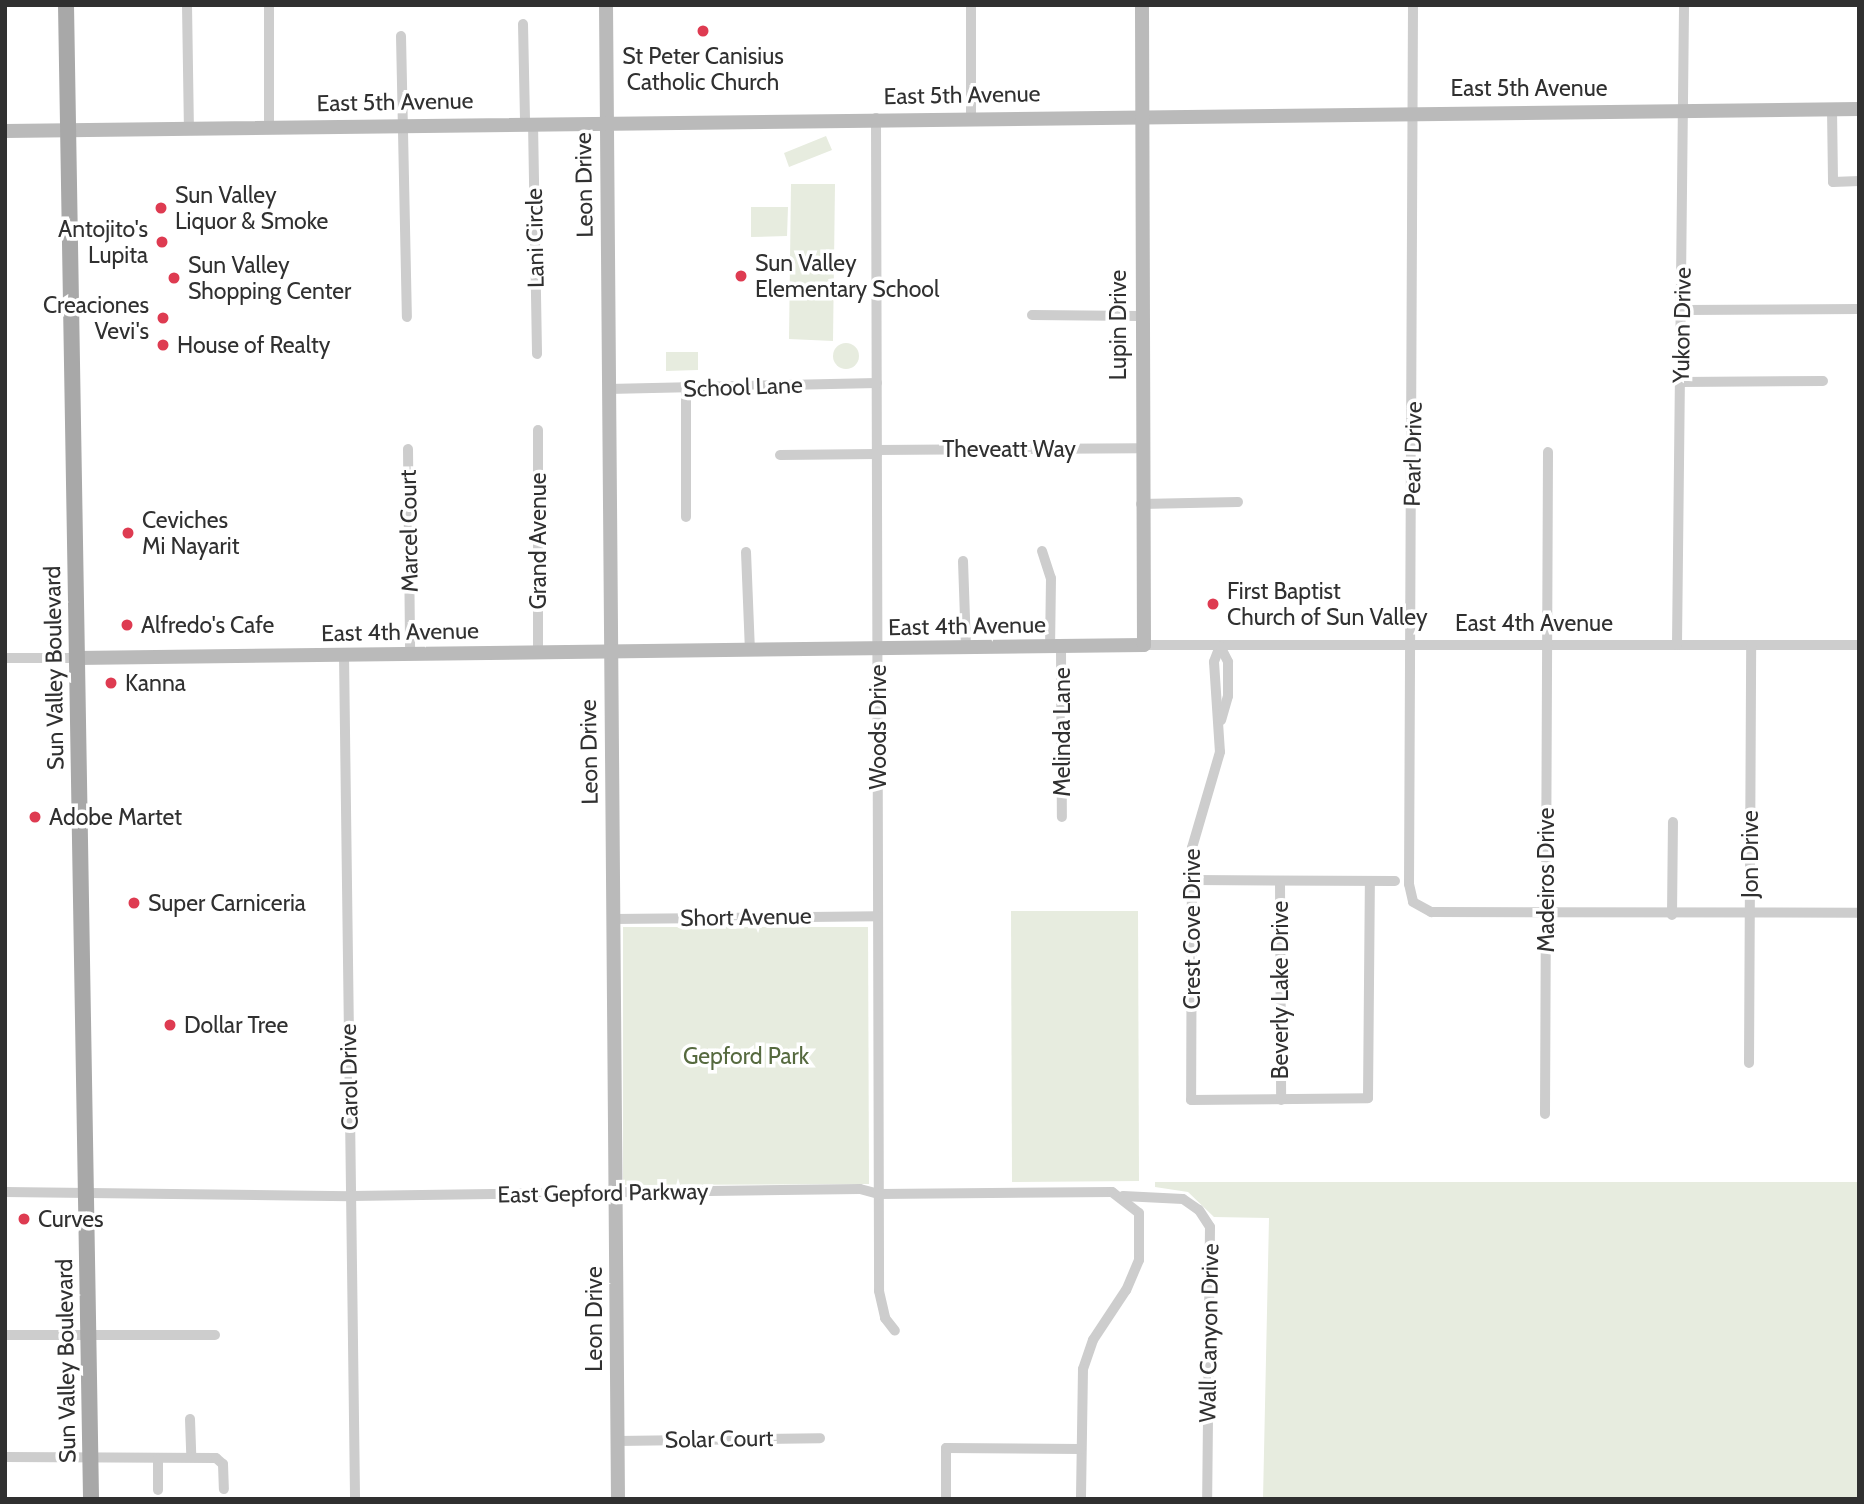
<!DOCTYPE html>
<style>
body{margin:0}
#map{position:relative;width:1864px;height:1504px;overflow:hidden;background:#fff;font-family:Cabin,sans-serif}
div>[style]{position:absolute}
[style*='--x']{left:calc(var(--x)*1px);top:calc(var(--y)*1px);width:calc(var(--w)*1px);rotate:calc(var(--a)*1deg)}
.green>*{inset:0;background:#e7ecdf}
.round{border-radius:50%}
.street>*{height:10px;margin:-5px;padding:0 5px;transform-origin:5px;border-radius:5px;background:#cdcdcd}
.secondary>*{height:14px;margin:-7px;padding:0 7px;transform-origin:7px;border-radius:7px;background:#bababa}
.primary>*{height:16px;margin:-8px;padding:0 8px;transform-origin:8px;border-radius:8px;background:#a8a8a8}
.dots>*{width:19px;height:19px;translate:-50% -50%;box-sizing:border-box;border:4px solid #fff;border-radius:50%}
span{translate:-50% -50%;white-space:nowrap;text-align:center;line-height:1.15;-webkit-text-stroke:7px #fff;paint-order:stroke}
.poi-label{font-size:23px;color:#303030}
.left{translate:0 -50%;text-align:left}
.right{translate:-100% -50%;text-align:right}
.street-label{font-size:23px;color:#303030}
.park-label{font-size:23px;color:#566a3f}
.frame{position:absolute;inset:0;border:7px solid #303030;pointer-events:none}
</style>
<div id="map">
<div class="green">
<div style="clip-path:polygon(826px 136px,832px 150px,789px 167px,784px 153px)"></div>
<div style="clip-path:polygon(791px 184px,835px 184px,833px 341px,789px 339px)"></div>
<div style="clip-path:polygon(751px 207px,788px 207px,787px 236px,751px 237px)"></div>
<div class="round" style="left:833px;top:343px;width:26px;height:26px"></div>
<div style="clip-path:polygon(666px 352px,698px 352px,698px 370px,666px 371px)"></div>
<div style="clip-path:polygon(1011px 911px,1138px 911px,1139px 1181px,1012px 1182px)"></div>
<div style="clip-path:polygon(623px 927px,868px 927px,869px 1184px,623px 1185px)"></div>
<div style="clip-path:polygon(1155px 1182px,1859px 1182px,1859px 1499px,1263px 1499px,1269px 1218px,1214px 1217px,1188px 1192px,1155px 1187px)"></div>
</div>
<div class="street">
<div style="--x:187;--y:5;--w:122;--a:89.1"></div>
<div style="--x:269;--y:5;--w:121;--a:90"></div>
<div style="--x:1413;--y:5;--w:879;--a:90.26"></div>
<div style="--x:1409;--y:884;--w:18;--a:77"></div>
<div style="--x:1413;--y:902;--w:21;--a:29"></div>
<div style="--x:1431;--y:912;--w:428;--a:0.1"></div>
<div style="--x:523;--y:24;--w:99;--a:88.8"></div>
<div style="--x:401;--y:36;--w:281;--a:88.8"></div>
<div style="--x:1832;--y:109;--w:73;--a:89.2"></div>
<div style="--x:1833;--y:182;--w:26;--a:-2"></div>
<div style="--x:971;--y:117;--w:112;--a:-90"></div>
<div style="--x:876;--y:118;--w:1173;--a:89.85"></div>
<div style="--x:879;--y:1291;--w:28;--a:77"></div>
<div style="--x:885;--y:1318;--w:16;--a:52"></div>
<div style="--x:533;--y:123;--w:231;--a:89"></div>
<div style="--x:1684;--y:310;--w:175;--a:-0.3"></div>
<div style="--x:1032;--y:315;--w:108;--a:0.5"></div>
<div style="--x:1681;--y:382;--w:142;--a:-0.4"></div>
<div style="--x:608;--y:389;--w:269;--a:-1.3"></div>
<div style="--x:538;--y:430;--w:223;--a:90"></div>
<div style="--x:408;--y:449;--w:205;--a:89.4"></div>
<div style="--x:877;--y:450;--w:264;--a:-0.4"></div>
<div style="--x:780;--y:455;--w:97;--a:-0.6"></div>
<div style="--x:1141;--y:504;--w:97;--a:-1.2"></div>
<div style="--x:686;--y:517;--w:128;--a:-90"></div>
<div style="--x:1042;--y:551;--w:28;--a:72"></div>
<div style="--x:1051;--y:578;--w:70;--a:90.8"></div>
<div style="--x:746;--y:552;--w:99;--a:87.7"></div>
<div style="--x:963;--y:561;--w:88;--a:88"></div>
<div style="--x:1144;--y:645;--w:715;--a:0"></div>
<div style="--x:1677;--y:645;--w:640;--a:-89.37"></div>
<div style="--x:1220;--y:646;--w:17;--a:111"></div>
<div style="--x:1214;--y:662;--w:90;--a:86.2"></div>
<div style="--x:1220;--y:752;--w:100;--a:106.3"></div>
<div style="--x:1192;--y:848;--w:252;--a:90.2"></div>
<div style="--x:1191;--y:1100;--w:177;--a:-0.6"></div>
<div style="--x:1368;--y:1098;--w:217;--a:-89.5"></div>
<div style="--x:1220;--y:646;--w:18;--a:63"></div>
<div style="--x:1228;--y:662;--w:34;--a:90"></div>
<div style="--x:1228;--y:696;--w:25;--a:106"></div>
<div style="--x:1061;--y:648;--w:169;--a:89.7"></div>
<div style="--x:344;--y:655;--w:844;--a:89.25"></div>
<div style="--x:5;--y:658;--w:71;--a:0"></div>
<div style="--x:1192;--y:880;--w:203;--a:0.3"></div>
<div style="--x:1280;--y:881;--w:219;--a:89.7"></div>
<div style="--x:1672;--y:915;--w:93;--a:-89.4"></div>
<div style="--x:613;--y:919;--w:265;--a:-0.6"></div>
<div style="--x:1749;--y:1063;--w:418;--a:-89.7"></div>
<div style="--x:1545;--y:1114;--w:662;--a:-89.74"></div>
<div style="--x:5;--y:1192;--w:346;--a:0.7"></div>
<div style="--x:351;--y:1196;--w:509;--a:-0.79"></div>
<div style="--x:860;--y:1189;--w:20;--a:15"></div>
<div style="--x:879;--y:1194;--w:233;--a:-0.5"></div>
<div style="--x:1112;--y:1192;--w:34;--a:38"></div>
<div style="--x:1139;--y:1213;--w:47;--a:90"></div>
<div style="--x:1139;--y:1260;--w:33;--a:113"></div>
<div style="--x:1126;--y:1290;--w:60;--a:123.4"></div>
<div style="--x:1093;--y:1340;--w:31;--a:109"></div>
<div style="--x:1083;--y:1369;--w:130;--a:90.9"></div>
<div style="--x:1123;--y:1196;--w:60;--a:2.9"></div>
<div style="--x:1183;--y:1199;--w:19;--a:35"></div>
<div style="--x:1199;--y:1210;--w:20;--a:57"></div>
<div style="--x:1210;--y:1227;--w:272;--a:90.6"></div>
<div style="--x:5;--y:1335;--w:210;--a:0"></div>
<div style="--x:190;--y:1419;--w:38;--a:88"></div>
<div style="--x:617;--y:1441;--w:203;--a:-0.8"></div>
<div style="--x:5;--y:1457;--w:211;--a:0.3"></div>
<div style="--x:216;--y:1458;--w:9;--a:41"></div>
<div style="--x:223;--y:1464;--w:25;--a:88"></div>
<div style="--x:158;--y:1459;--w:31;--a:90"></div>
<div style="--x:946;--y:1499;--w:51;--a:-90"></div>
<div style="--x:946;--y:1448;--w:135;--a:0.4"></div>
</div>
<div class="secondary">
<div style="--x:606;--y:5;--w:1494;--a:89.54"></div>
<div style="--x:5;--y:131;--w:1854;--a:-0.68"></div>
<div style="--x:76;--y:658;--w:1068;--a:-0.7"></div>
<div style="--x:1144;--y:645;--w:640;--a:-90.18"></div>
</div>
<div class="primary">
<div style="--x:66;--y:5;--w:1494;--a:89.04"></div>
</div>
<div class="dots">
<div style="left:703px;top:31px;background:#de3b51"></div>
<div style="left:161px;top:208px;background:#de3b51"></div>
<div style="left:162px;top:242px;background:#de3b51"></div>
<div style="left:741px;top:276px;background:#de3b51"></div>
<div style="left:174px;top:278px;background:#de3b51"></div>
<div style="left:163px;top:318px;background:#de3b51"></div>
<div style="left:163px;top:345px;background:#de3b51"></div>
<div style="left:128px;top:533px;background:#de3b51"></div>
<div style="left:1213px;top:604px;background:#de3b51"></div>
<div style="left:127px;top:625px;background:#de3b51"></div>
<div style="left:111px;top:683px;background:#de3b51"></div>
<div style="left:35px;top:817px;background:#de3b51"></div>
<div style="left:134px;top:903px;background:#de3b51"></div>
<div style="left:170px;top:1025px;background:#de3b51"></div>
<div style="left:24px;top:1219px;background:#de3b51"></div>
</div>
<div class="poi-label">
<span style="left:703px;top:69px">St Peter Canisius<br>Catholic Church</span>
<span class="left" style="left:175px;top:208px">Sun Valley<br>Liquor &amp; Smoke</span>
<span class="right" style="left:148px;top:242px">Antojito's<br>Lupita</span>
<span class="left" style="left:755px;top:276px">Sun Valley<br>Elementary School</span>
<span class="left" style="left:188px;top:278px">Sun Valley<br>Shopping Center</span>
<span class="right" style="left:149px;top:318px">Creaciones<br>Vevi's</span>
<span class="left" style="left:177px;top:345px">House of Realty</span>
<span class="left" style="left:142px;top:533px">Ceviches<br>Mi Nayarit</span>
<span class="left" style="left:1227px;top:604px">First Baptist<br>Church of Sun Valley</span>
<span class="left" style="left:141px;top:625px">Alfredo's Cafe</span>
<span class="left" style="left:125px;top:683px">Kanna</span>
<span class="left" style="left:49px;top:817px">Adobe Martet</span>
<span class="left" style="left:148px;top:903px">Super Carniceria</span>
<span class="left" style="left:184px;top:1025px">Dollar Tree</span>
<span class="left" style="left:38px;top:1219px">Curves</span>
</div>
<div class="street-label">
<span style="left:1529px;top:88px">East 5th Avenue</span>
<span style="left:962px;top:95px;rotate:-1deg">East 5th Avenue</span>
<span style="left:395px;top:102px;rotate:-1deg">East 5th Avenue</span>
<span style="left:584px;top:185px;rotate:-91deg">Leon Drive</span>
<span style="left:535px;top:238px;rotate:-91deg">Lani Circle</span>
<span style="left:1118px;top:325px;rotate:-90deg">Lupin Drive</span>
<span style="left:1682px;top:325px;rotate:-89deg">Yukon Drive</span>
<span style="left:743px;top:387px;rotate:-2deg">School Lane</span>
<span style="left:1009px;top:449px">Theveatt Way</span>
<span style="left:1413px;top:454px;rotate:-89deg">Pearl Drive</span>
<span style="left:409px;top:531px;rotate:-91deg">Marcel Court</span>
<span style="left:538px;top:541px;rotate:-90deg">Grand Avenue</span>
<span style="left:1534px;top:623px">East 4th Avenue</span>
<span style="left:967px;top:626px;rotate:-1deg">East 4th Avenue</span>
<span style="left:400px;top:632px;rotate:-1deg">East 4th Avenue</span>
<span style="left:54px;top:668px;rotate:-91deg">Sun Valley Boulevard</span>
<span style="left:878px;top:727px;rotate:-90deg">Woods Drive</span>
<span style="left:1062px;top:732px;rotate:-90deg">Melinda Lane</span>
<span style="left:589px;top:752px;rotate:-91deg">Leon Drive</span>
<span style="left:1750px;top:854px;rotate:-90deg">Jon Drive</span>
<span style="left:1546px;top:880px;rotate:-90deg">Madeiros Drive</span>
<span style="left:746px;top:917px;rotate:-1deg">Short Avenue</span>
<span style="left:1192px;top:929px;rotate:-90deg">Crest Cove Drive</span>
<span style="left:1280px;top:990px;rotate:-90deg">Beverly Lake Drive</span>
<span style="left:349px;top:1077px;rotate:-91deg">Carol Drive</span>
<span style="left:603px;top:1193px;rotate:-1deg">East Gepford Parkway</span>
<span style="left:594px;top:1319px;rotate:-90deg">Leon Drive</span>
<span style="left:1209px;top:1333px;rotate:-89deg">Wall Canyon Drive</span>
<span style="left:66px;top:1361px;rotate:-91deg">Sun Valley Boulevard</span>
<span style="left:719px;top:1439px;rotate:-1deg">Solar Court</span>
</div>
<div class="park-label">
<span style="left:746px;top:1056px">Gepford Park</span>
</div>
<div class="frame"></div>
</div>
